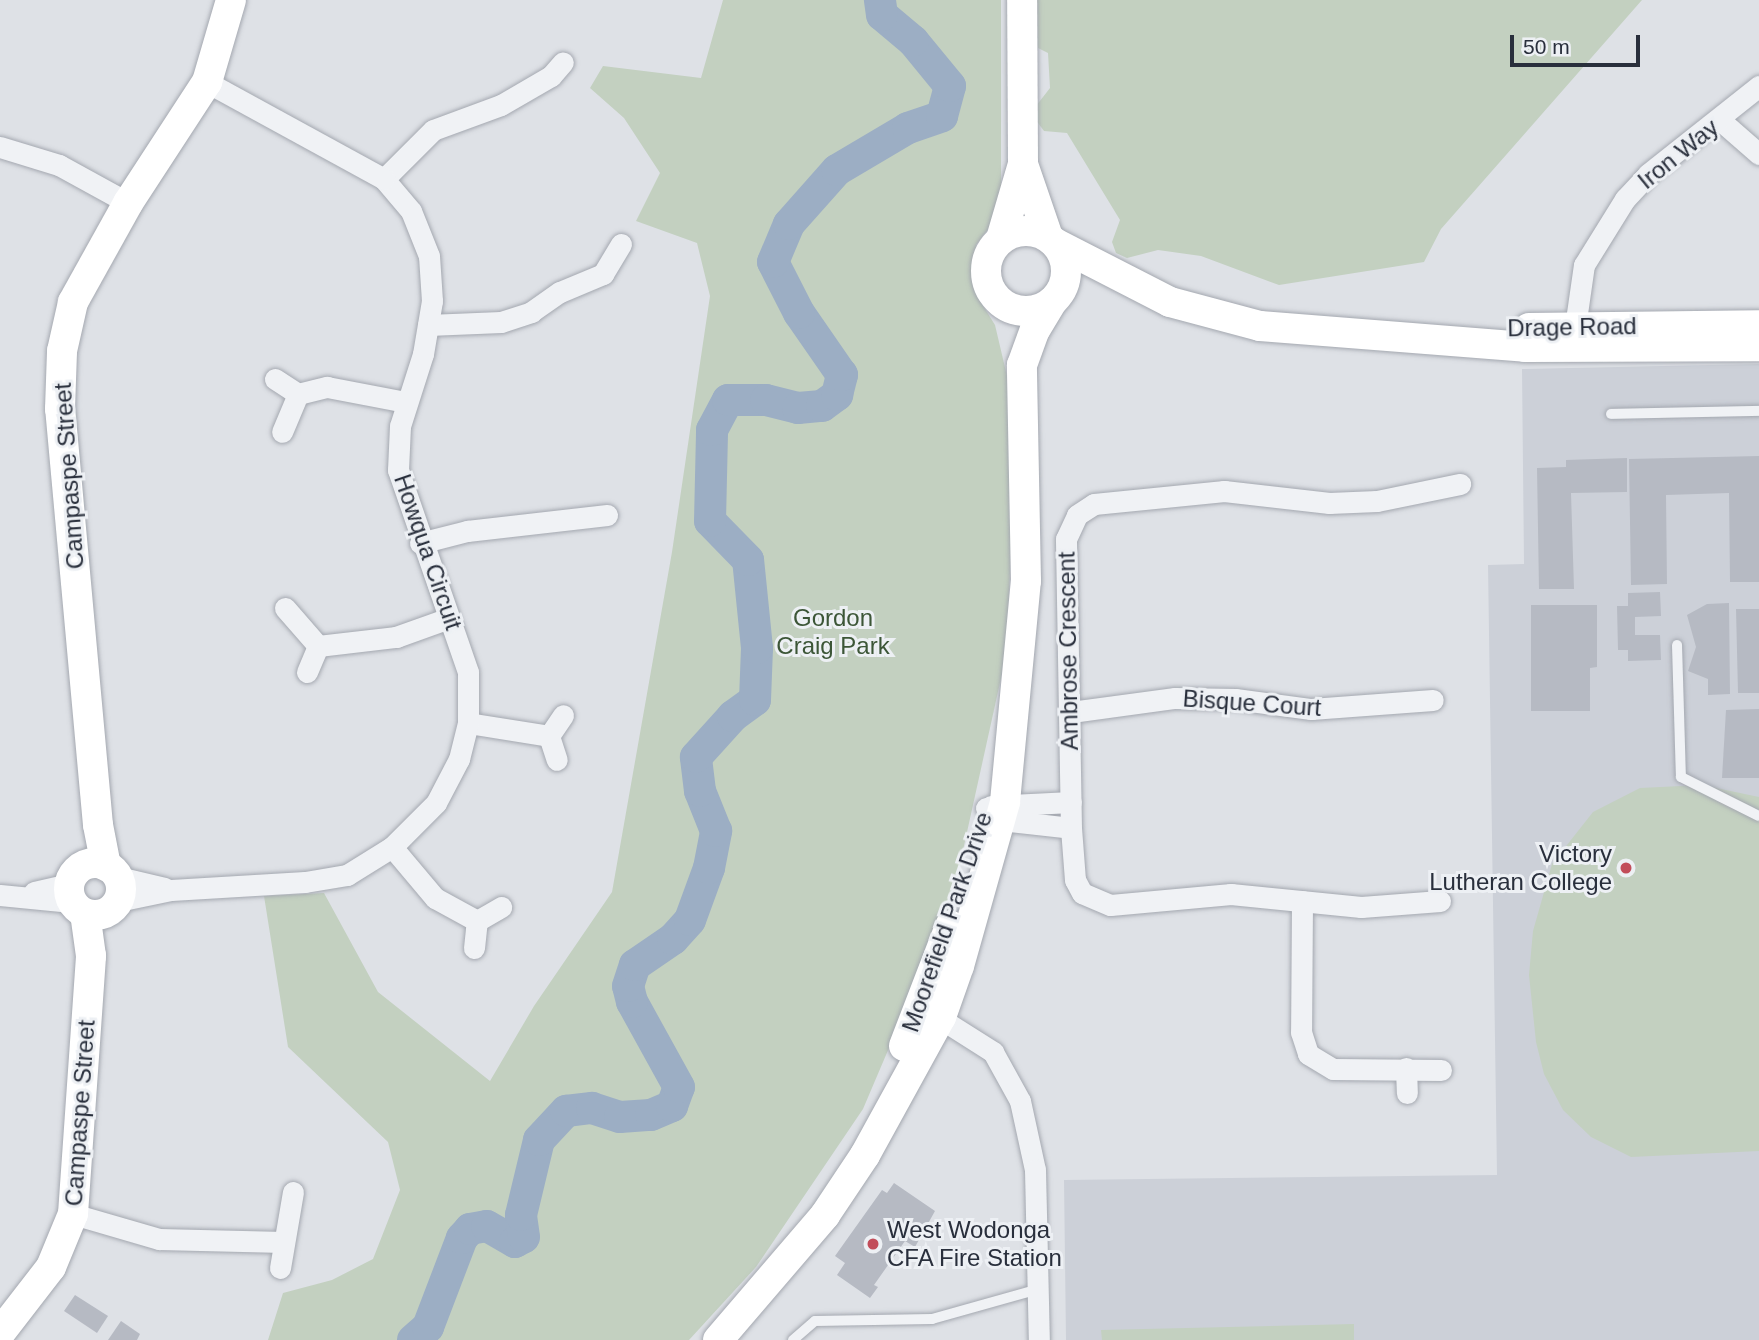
<!DOCTYPE html>
<style>
body{margin:0}
#map{position:relative;width:1759px;height:1340px;overflow:hidden;background:#dee1e6;font-family:Helvetica,sans-serif}
div>[style]{position:absolute}
[style*='--x']{left:calc(var(--x)*1px);top:calc(var(--y)*1px);width:calc(var(--w)*1px);rotate:calc(var(--a)*1deg)}
.built>*{inset:0;background:#ccd0d8}
.green>*{inset:0;background:#c3d0c0}
.river>*{height:32px;margin:-16px;padding:0 16px;transform-origin:16px;border-radius:16px;background:#9caec4}
.building>*{inset:0;background:#b6bac3}
.roads{filter:drop-shadow(0 0 2px #a4a8b0) drop-shadow(0 0 2px #a4a8b0)}
.lane>*{height:10px;margin:-5px;padding:0 5px;transform-origin:5px;border-radius:5px;background:#f0f2f5}
.street>*{height:21px;margin:-10.5px;padding:0 10.5px;transform-origin:10.5px;border-radius:10.5px;background:#f0f2f5}
.secondary>*{height:30px;margin:-15px;padding:0 15px;transform-origin:15px;border-radius:15px;background:#fff}
.secondary>.ring{margin:-15px;padding:0;box-sizing:content-box;background:none;border:30px solid #fff;border-radius:50%}
.dots>*{width:19px;height:19px;translate:-50% -50%;box-sizing:border-box;border:4px solid #edf0f4;border-radius:50%}
span{translate:-50% -50%;white-space:nowrap;text-align:center;line-height:1.15;-webkit-text-stroke:6px #edf0f4;paint-order:stroke}
.street-label{font-size:24px;color:#292f3c}
.park-label{font-size:24px;color:#3c5637}
.poi-label{font-size:24px;color:#292f3c}
.right{translate:-100% -50%;text-align:right}
.left{translate:0 -50%;text-align:left}
.scale{position:absolute;left:1510px;top:35px;width:130px;height:32px;box-sizing:border-box;border:4px solid #292f3c;border-top:0;padding-left:9px;font-size:21px;line-height:24px;white-space:nowrap;color:#292f3c;-webkit-text-stroke:5px #edf0f4;paint-order:stroke}
</style>
<div id="map">
<div class="built">
<div style="clip-path:polygon(1759px 364px,1759px 1340px,1066px 1340px,1064px 1180px,1497px 1175px,1488px 565px,1524px 564px,1522px 369px)"></div>
</div>
<div class="green">
<div style="clip-path:polygon(723px 0,1001px 0,1001px 212px,976px 245px,973px 270px,977px 296px,995px 325px,1007px 376px,1013px 491px,1007px 651px,952px 900px,863px 1109px,756px 1267px,689px 1340px,268px 1340px,283px 1293px,332px 1280px,373px 1259px,400px 1190px,388px 1142px,288px 1047px,264px 896px,324px 893px,378px 992px,490px 1081px,534px 1006px,612px 892px,672px 552px,710px 296px,697px 243px,636px 221px,660px 173px,624px 118px,590px 88px,603px 66px,701px 78px)"></div>
<div style="clip-path:polygon(1036px 0,1642px 0,1441px 229px,1424px 262px,1279px 285px,1201px 256px,1158px 250px,1127px 258px,1116px 253px,1112px 242px,1120px 220px,1067px 133px,1044px 131px,1038px 123px,1036px 106px,1050px 88px,1048px 53px,1038px 48px,1036px 41px)"></div>
<div style="clip-path:polygon(1702px 785px,1759px 797px,1759px 1151px,1631px 1157px,1591px 1137px,1563px 1110px,1544px 1074px,1536px 1042px,1529px 975px,1533px 931px,1552px 864px,1593px 812px,1640px 788px)"></div>
<div style="clip-path:polygon(1354px 1324px,1354px 1340px,1102px 1340px,1101px 1330px)"></div>
</div>
<div class="river">
<div style="--x:413;--y:1340;--w:20;--a:-41"></div>
<div style="--x:428;--y:1327;--w:95;--a:-69.1"></div>
<div style="--x:462;--y:1238;--w:12;--a:-48"></div>
<div style="--x:470;--y:1229;--w:17;--a:-10"></div>
<div style="--x:487;--y:1226;--w:32;--a:30"></div>
<div style="--x:515;--y:1242;--w:10;--a:-29"></div>
<div style="--x:524;--y:1237;--w:22;--a:-98"></div>
<div style="--x:521;--y:1215;--w:77;--a:-76.5"></div>
<div style="--x:539;--y:1140;--w:40;--a:-47"></div>
<div style="--x:566;--y:1111;--w:26;--a:-7"></div>
<div style="--x:592;--y:1108;--w:29;--a:18"></div>
<div style="--x:620;--y:1117;--w:31;--a:-4"></div>
<div style="--x:651;--y:1115;--w:23;--a:-23"></div>
<div style="--x:672;--y:1106;--w:20;--a:-70"></div>
<div style="--x:679;--y:1087;--w:97;--a:-118.9"></div>
<div style="--x:632;--y:1002;--w:16;--a:-104"></div>
<div style="--x:628;--y:986;--w:22;--a:-72"></div>
<div style="--x:635;--y:965;--w:46;--a:-34.4"></div>
<div style="--x:673;--y:939;--w:25;--a:-48"></div>
<div style="--x:690;--y:920;--w:55;--a:-69.9"></div>
<div style="--x:709;--y:868;--w:38;--a:-79"></div>
<div style="--x:716;--y:831;--w:43;--a:-111.8"></div>
<div style="--x:700;--y:791;--w:34;--a:-97"></div>
<div style="--x:696;--y:757;--w:55;--a:-47.9"></div>
<div style="--x:733;--y:716;--w:27;--a:-36"></div>
<div style="--x:755;--y:700;--w:52;--a:-87.8"></div>
<div style="--x:757;--y:648;--w:88;--a:-95.8"></div>
<div style="--x:748;--y:560;--w:54;--a:-134.3"></div>
<div style="--x:710;--y:521;--w:91;--a:-88.7"></div>
<div style="--x:712;--y:430;--w:34;--a:-62"></div>
<div style="--x:728;--y:400;--w:38;--a:0"></div>
<div style="--x:766;--y:400;--w:33;--a:14"></div>
<div style="--x:798;--y:408;--w:24;--a:-5"></div>
<div style="--x:822;--y:406;--w:19;--a:-36"></div>
<div style="--x:837;--y:395;--w:21;--a:-76"></div>
<div style="--x:842;--y:375;--w:75;--a:-124.7"></div>
<div style="--x:799;--y:313;--w:57;--a:-117"></div>
<div style="--x:773;--y:262;--w:41;--a:-67.2"></div>
<div style="--x:789;--y:224;--w:72;--a:-48.4"></div>
<div style="--x:837;--y:170;--w:82;--a:-30.6"></div>
<div style="--x:908;--y:128;--w:36;--a:-19"></div>
<div style="--x:942;--y:116;--w:31;--a:-75"></div>
<div style="--x:950;--y:86;--w:58;--a:-129.4"></div>
<div style="--x:913;--y:41;--w:40;--a:-140"></div>
<div style="--x:882;--y:15;--w:15;--a:-98"></div>
</div>
<div class="building">
<div style="clip-path:polygon(1759px 456px,1759px 582px,1730px 582px,1729px 493px,1666px 495px,1667px 584px,1631px 585px,1629px 459px)"></div>
<div style="clip-path:polygon(1627px 458px,1627px 492px,1571px 493px,1574px 589px,1539px 589px,1537px 468px,1566px 467px,1566px 460px)"></div>
<div style="clip-path:polygon(1660px 592px,1661px 616px,1635px 617px,1635px 635px,1660px 635px,1661px 660px,1628px 661px,1628px 650px,1618px 650px,1617px 606px,1628px 606px,1628px 593px)"></div>
<div style="clip-path:polygon(1729px 603px,1730px 694px,1708px 695px,1708px 679px,1688px 671px,1696px 647px,1687px 615px,1707px 604px)"></div>
<div style="clip-path:polygon(1531px 605px,1597px 605px,1597px 667px,1590px 668px,1590px 711px,1531px 711px)"></div>
<div style="clip-path:polygon(1736px 609px,1759px 609px,1759px 693px,1738px 693px)"></div>
<div style="clip-path:polygon(1759px 709px,1759px 778px,1722px 778px,1726px 710px)"></div>
<div style="clip-path:polygon(894px 1183px,935px 1211px,915px 1247px,905px 1241px,874px 1285px,878px 1287px,870px 1298px,837px 1275px,845px 1263px,835px 1256px,882px 1190px,887px 1193px)"></div>
<div style="clip-path:polygon(75px 1295px,108px 1316px,97px 1333px,64px 1311px)"></div>
<div style="clip-path:polygon(121px 1321px,140px 1334px,137px 1340px,108px 1340px)"></div>
</div>
<div class="roads">
<div class="lane">
<div style="--x:1611;--y:414;--w:148;--a:-1.2"></div>
<div style="--x:1677;--y:645;--w:132;--a:88.3"></div>
<div style="--x:1681;--y:777;--w:87;--a:26.6"></div>
<div style="--x:793;--y:1340;--w:29;--a:-41"></div>
<div style="--x:815;--y:1321;--w:117;--a:-1"></div>
<div style="--x:932;--y:1319;--w:111;--a:-15.7"></div>
</div>
<div class="street">
<div style="--x:1720;--y:120;--w:52;--a:41.1"></div>
<div style="--x:0;--y:147;--w:62;--a:17"></div>
<div style="--x:59;--y:165;--w:79;--a:28.8"></div>
<div style="--x:384;--y:179;--w:69;--a:-45"></div>
<div style="--x:433;--y:130;--w:72;--a:-20.2"></div>
<div style="--x:501;--y:105;--w:58;--a:-30.1"></div>
<div style="--x:551;--y:76;--w:18;--a:-49"></div>
<div style="--x:428;--y:325;--w:73;--a:-2.4"></div>
<div style="--x:501;--y:322;--w:32;--a:-18"></div>
<div style="--x:531;--y:312;--w:35;--a:-35"></div>
<div style="--x:560;--y:292;--w:47;--a:-22.7"></div>
<div style="--x:603;--y:274;--w:35;--a:-59"></div>
<div style="--x:1573;--y:341;--w:77;--a:-81.8"></div>
<div style="--x:1584;--y:265;--w:78;--a:-58.2"></div>
<div style="--x:1625;--y:199;--w:34;--a:-47"></div>
<div style="--x:1648;--y:174;--w:142;--a:-38.4"></div>
<div style="--x:275;--y:379;--w:27;--a:33"></div>
<div style="--x:298;--y:394;--w:41;--a:112.8"></div>
<div style="--x:298;--y:394;--w:30;--a:-14"></div>
<div style="--x:327;--y:387;--w:80;--a:10.8"></div>
<div style="--x:420;--y:543;--w:49;--a:-14.3"></div>
<div style="--x:467;--y:531;--w:141;--a:-6.5"></div>
<div style="--x:285;--y:608;--w:50;--a:49"></div>
<div style="--x:307;--y:672;--w:28;--a:-67"></div>
<div style="--x:318;--y:646;--w:79;--a:-6.6"></div>
<div style="--x:396;--y:637;--w:56;--a:-19.7"></div>
<div style="--x:1071;--y:712;--w:105;--a:-7.7"></div>
<div style="--x:1175;--y:698;--w:60;--a:1"></div>
<div style="--x:1235;--y:699;--w:77;--a:7.5"></div>
<div style="--x:1311;--y:709;--w:122;--a:-4.2"></div>
<div style="--x:468;--y:723;--w:82;--a:9.1"></div>
<div style="--x:549;--y:736;--w:25;--a:-56"></div>
<div style="--x:549;--y:736;--w:25;--a:72"></div>
<div style="--x:991;--y:806;--w:80;--a:-2.9"></div>
<div style="--x:986;--y:808;--w:19;--a:39"></div>
<div style="--x:1001;--y:820;--w:70;--a:6.5"></div>
<div style="--x:392;--y:847;--w:67;--a:49.9"></div>
<div style="--x:435;--y:898;--w:48;--a:28.7"></div>
<div style="--x:477;--y:921;--w:28;--a:-30"></div>
<div style="--x:118;--y:877;--w:48;--a:13.2"></div>
<div style="--x:34;--y:892;--w:36;--a:-13"></div>
<div style="--x:0;--y:895;--w:72;--a:5.6"></div>
<div style="--x:118;--y:901;--w:54;--a:-11.7"></div>
<div style="--x:171;--y:890;--w:134;--a:-3.4"></div>
<div style="--x:305;--y:882;--w:43;--a:-9.5"></div>
<div style="--x:347;--y:875;--w:53;--a:-31.9"></div>
<div style="--x:392;--y:847;--w:62;--a:-45"></div>
<div style="--x:436;--y:803;--w:50;--a:-62.4"></div>
<div style="--x:459;--y:759;--w:37;--a:-76"></div>
<div style="--x:468;--y:723;--w:51;--a:-90"></div>
<div style="--x:468;--y:672;--w:214;--a:-109.1"></div>
<div style="--x:398;--y:470;--w:44;--a:-87.4"></div>
<div style="--x:400;--y:426;--w:76;--a:-72.3"></div>
<div style="--x:423;--y:354;--w:54;--a:-80.4"></div>
<div style="--x:432;--y:301;--w:45;--a:-93.8"></div>
<div style="--x:429;--y:256;--w:48;--a:-111.8"></div>
<div style="--x:411;--y:211;--w:42;--a:-130.2"></div>
<div style="--x:384;--y:179;--w:202;--a:-151.3"></div>
<div style="--x:1302;--y:901;--w:131;--a:90.4"></div>
<div style="--x:1301;--y:1032;--w:23;--a:72"></div>
<div style="--x:1308;--y:1054;--w:29;--a:31"></div>
<div style="--x:1333;--y:1069;--w:108;--a:0.5"></div>
<div style="--x:1440;--y:901;--w:79;--a:175.7"></div>
<div style="--x:1361;--y:907;--w:131;--a:-174.3"></div>
<div style="--x:1231;--y:894;--w:121;--a:174.8"></div>
<div style="--x:1110;--y:905;--w:30;--a:-157"></div>
<div style="--x:1082;--y:893;--w:15;--a:-118"></div>
<div style="--x:1075;--y:880;--w:52;--a:-94.4"></div>
<div style="--x:1071;--y:828;--w:289;--a:-91"></div>
<div style="--x:1066;--y:539;--w:26;--a:-65"></div>
<div style="--x:1077;--y:515;--w:20;--a:-33"></div>
<div style="--x:1094;--y:504;--w:131;--a:-5.7"></div>
<div style="--x:1224;--y:491;--w:106;--a:6.5"></div>
<div style="--x:1329;--y:503;--w:48;--a:-2.4"></div>
<div style="--x:1377;--y:501;--w:85;--a:-11.6"></div>
<div style="--x:474;--y:948;--w:27;--a:-84"></div>
<div style="--x:930;--y:1012;--w:75;--a:32.4"></div>
<div style="--x:993;--y:1052;--w:56;--a:61.1"></div>
<div style="--x:1020;--y:1101;--w:71;--a:77.7"></div>
<div style="--x:1035;--y:1170;--w:170;--a:88.7"></div>
<div style="--x:1406;--y:1068;--w:25;--a:88"></div>
<div style="--x:73;--y:1214;--w:90;--a:16.2"></div>
<div style="--x:159;--y:1239;--w:125;--a:1.4"></div>
<div style="--x:280;--y:1268;--w:77;--a:-80.3"></div>
</div>
<div class="secondary">
<div style="--x:1023;--y:164;--w:77;--a:71.1"></div>
<div class="ring" style="left:986px;top:231px;width:50px;height:50px"></div>
<div style="--x:1001;--y:239;--w:78;--a:-73.7"></div>
<div style="--x:1023;--y:164;--w:164;--a:-90.3"></div>
<div style="--x:1055;--y:243;--w:129;--a:27.2"></div>
<div style="--x:1170;--y:302;--w:93;--a:14.9"></div>
<div style="--x:1260;--y:326;--w:266;--a:4.5"></div>
<div style="--x:1525;--y:347;--w:234;--a:-0.2"></div>
<div style="--x:1529;--y:328;--w:230;--a:-0.7"></div>
<div class="ring" style="left:69px;top:863px;width:22px;height:22px"></div>
<div style="--x:106;--y:866;--w:42;--a:-101"></div>
<div style="--x:98;--y:825;--w:418;--a:-95.2"></div>
<div style="--x:60;--y:409;--w:58;--a:-88"></div>
<div style="--x:62;--y:351;--w:50;--a:-77.3"></div>
<div style="--x:73;--y:302;--w:113;--a:-60.9"></div>
<div style="--x:128;--y:203;--w:145;--a:-56.9"></div>
<div style="--x:207;--y:82;--w:85;--a:-73.7"></div>
<div style="--x:904;--y:1046;--w:129;--a:-69"></div>
<div style="--x:0;--y:1333;--w:83;--a:-52.3"></div>
<div style="--x:51;--y:1267;--w:57;--a:-67.5"></div>
<div style="--x:73;--y:1214;--w:259;--a:-86"></div>
<div style="--x:91;--y:956;--w:43;--a:-97.9"></div>
<div style="--x:718;--y:1340;--w:165;--a:-49.4"></div>
<div style="--x:825;--y:1215;--w:72;--a:-56.3"></div>
<div style="--x:865;--y:1155;--w:158;--a:-61.2"></div>
<div style="--x:941;--y:1017;--w:54;--a:-70.6"></div>
<div style="--x:959;--y:966;--w:170;--a:-74.3"></div>
<div style="--x:1005;--y:802;--w:222;--a:-84.6"></div>
<div style="--x:1026;--y:581;--w:216;--a:-91.1"></div>
<div style="--x:1022;--y:365;--w:37;--a:-70"></div>
<div style="--x:1035;--y:330;--w:33;--a:-59"></div>
</div>
</div>
<div class="dots">
<div style="left:1626px;top:868px;background:#c24d5a"></div>
<div style="left:873px;top:1244px;background:#c24d5a"></div>
</div>
<div class="street-label">
<span style="left:1678px;top:154px;rotate:-39deg">Iron Way</span>
<span style="left:1572px;top:327px;rotate:-1deg">Drage Road</span>
<span style="left:69px;top:476px;rotate:-94deg">Campaspe Street</span>
<span style="left:428px;top:552px;rotate:71deg">Howqua Circuit</span>
<span style="left:1068px;top:651px;rotate:-91deg">Ambrose Crescent</span>
<span style="left:1252px;top:703px;rotate:4deg">Bisque Court</span>
<span style="left:947px;top:922px;rotate:-71deg">Moorefield Park Drive</span>
<span style="left:80px;top:1113px;rotate:-86deg">Campaspe Street</span>
</div>
<div class="park-label">
<span style="left:833px;top:632px">Gordon<br>Craig Park</span>
</div>
<div class="poi-label">
<span class="right" style="left:1612px;top:868px">Victory<br>Lutheran College</span>
<span class="left" style="left:887px;top:1244px">West Wodonga<br>CFA Fire Station</span>
</div>
<div class="scale">50 m</div>
</div>
